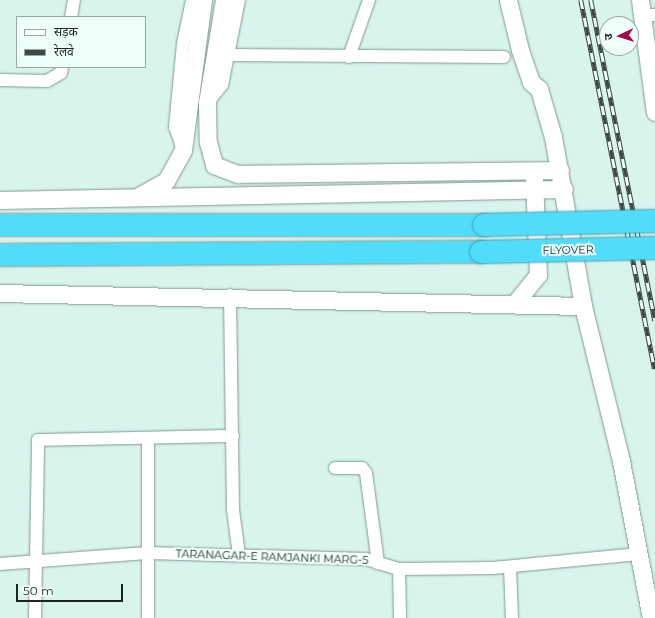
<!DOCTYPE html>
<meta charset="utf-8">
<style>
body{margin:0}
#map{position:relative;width:655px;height:618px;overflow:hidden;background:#d9f3ed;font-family:Montserrat,"Noto Sans Devanagari",sans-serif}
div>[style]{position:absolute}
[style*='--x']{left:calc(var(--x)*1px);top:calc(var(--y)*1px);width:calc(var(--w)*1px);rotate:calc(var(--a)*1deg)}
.roads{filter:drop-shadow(0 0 1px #819a94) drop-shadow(0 0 1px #819a94)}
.street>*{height:12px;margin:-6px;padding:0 6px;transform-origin:6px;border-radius:6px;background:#fff}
.secondary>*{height:17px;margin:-8.5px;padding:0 8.5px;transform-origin:8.5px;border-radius:8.5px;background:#fff}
.highway>*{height:22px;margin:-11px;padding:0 11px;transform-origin:11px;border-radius:11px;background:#50ddfc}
.rail>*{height:4.5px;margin-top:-2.25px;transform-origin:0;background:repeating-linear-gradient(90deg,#eefefa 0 9px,#3b4845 0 18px);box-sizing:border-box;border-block:1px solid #3b4845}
.bridges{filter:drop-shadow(0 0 1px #3d9db0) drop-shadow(0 0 1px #3d9db0)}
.highway-bridge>*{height:22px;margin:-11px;padding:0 11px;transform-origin:11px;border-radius:11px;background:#50ddfc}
span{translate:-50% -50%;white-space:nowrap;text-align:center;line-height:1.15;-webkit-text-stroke:4px #eefefa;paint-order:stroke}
.street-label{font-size:11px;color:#1b2523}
.legend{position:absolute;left:16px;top:16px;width:130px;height:52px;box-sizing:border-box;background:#eefefa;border:1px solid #9aa7a4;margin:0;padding:5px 7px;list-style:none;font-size:12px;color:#1b2523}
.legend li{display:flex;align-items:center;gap:8px;height:20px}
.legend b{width:20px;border:1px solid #9aa7a4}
.north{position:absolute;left:599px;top:16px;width:40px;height:40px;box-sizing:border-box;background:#eefefa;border:1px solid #9aa7a4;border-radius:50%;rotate:266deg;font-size:11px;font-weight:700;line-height:16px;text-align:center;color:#1b2523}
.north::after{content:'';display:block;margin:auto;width:14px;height:18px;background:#a20949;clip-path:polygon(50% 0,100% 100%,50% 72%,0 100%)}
.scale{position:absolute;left:16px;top:584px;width:107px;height:18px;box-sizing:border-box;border:2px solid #1b2523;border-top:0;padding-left:5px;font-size:12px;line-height:14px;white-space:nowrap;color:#1b2523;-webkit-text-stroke:3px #eefefa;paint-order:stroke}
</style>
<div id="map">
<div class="roads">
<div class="street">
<div style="--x:642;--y:15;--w:13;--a:0"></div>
<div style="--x:71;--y:17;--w:17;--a:-80"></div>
<div style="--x:228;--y:55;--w:276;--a:0.4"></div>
<div style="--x:349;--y:57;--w:60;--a:-70.7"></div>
<div style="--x:0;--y:80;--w:47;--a:1.2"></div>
<div style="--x:47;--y:81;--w:16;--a:-30"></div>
<div style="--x:61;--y:73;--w:6;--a:-81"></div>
<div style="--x:208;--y:102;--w:22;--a:-51"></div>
<div style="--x:222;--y:85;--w:87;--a:-78.7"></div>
<div style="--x:182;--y:147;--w:21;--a:-109"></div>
<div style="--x:175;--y:127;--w:83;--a:-84.5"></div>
<div style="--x:183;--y:44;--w:45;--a:-78.4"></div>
<div style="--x:230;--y:295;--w:215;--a:89.2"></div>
<div style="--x:233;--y:510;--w:45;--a:82.4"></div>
<div style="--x:148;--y:438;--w:180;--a:90"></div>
<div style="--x:335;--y:468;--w:27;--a:0"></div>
<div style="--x:362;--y:468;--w:6;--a:51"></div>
<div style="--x:366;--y:473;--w:91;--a:82.4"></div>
<div style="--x:0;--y:564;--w:147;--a:-4.3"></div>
<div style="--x:147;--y:553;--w:219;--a:1.6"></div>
<div style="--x:366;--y:559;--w:34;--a:17"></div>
<div style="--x:399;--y:569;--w:94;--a:-0.6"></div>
<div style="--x:493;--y:568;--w:146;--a:-5.5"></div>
<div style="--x:510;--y:567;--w:51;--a:87.8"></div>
<div style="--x:399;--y:569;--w:49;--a:88.8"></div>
<div style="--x:35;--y:618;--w:178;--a:-89"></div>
<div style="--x:38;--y:440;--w:195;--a:-1.2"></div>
</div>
<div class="secondary">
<div style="--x:224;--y:0;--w:104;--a:99.4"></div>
<div style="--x:207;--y:103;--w:39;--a:89"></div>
<div style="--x:208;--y:142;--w:24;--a:75"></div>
<div style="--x:214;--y:165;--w:26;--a:21"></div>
<div style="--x:238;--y:174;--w:322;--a:-0.7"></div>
<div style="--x:508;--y:0;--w:51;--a:76.5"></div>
<div style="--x:520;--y:50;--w:34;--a:71"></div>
<div style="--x:531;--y:82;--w:11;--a:41"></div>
<div style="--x:539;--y:89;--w:50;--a:73.7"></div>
<div style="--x:553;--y:137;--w:172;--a:79.9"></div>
<div style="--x:583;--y:306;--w:160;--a:76.2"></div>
<div style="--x:621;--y:461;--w:160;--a:79.2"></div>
<div style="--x:640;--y:0;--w:113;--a:82.4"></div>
<div style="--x:137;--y:197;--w:33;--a:-29"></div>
<div style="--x:166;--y:181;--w:35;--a:-61"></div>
<div style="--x:183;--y:150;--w:151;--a:-82.4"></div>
<div style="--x:0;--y:200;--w:564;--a:-1.12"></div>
<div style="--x:0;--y:293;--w:583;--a:1.28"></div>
<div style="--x:515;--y:303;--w:36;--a:-51"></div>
<div style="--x:538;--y:275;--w:97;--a:-92.4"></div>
</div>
<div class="highway">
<div style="--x:0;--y:225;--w:484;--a:0"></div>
<div style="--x:0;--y:255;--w:481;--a:-0.4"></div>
</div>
</div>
<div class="rail">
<div style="--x:581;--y:0;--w:376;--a:78.7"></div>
<div style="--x:591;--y:0;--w:327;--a:78.7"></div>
</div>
<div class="bridges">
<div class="highway-bridge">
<div style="--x:484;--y:225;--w:171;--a:-1.3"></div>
<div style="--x:481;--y:252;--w:174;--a:-1.3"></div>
</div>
</div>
<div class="street-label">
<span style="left:568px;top:250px;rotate:-1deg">FLYOVER</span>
<span style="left:272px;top:557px;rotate:2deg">TARANAGAR-E RAMJANKI MARG-5</span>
</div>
<ul class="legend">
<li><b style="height:5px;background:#fff"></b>सड़क</li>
<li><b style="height:5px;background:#3b4845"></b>रेलवे</li>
</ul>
<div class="north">उ</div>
<div class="scale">50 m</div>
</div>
